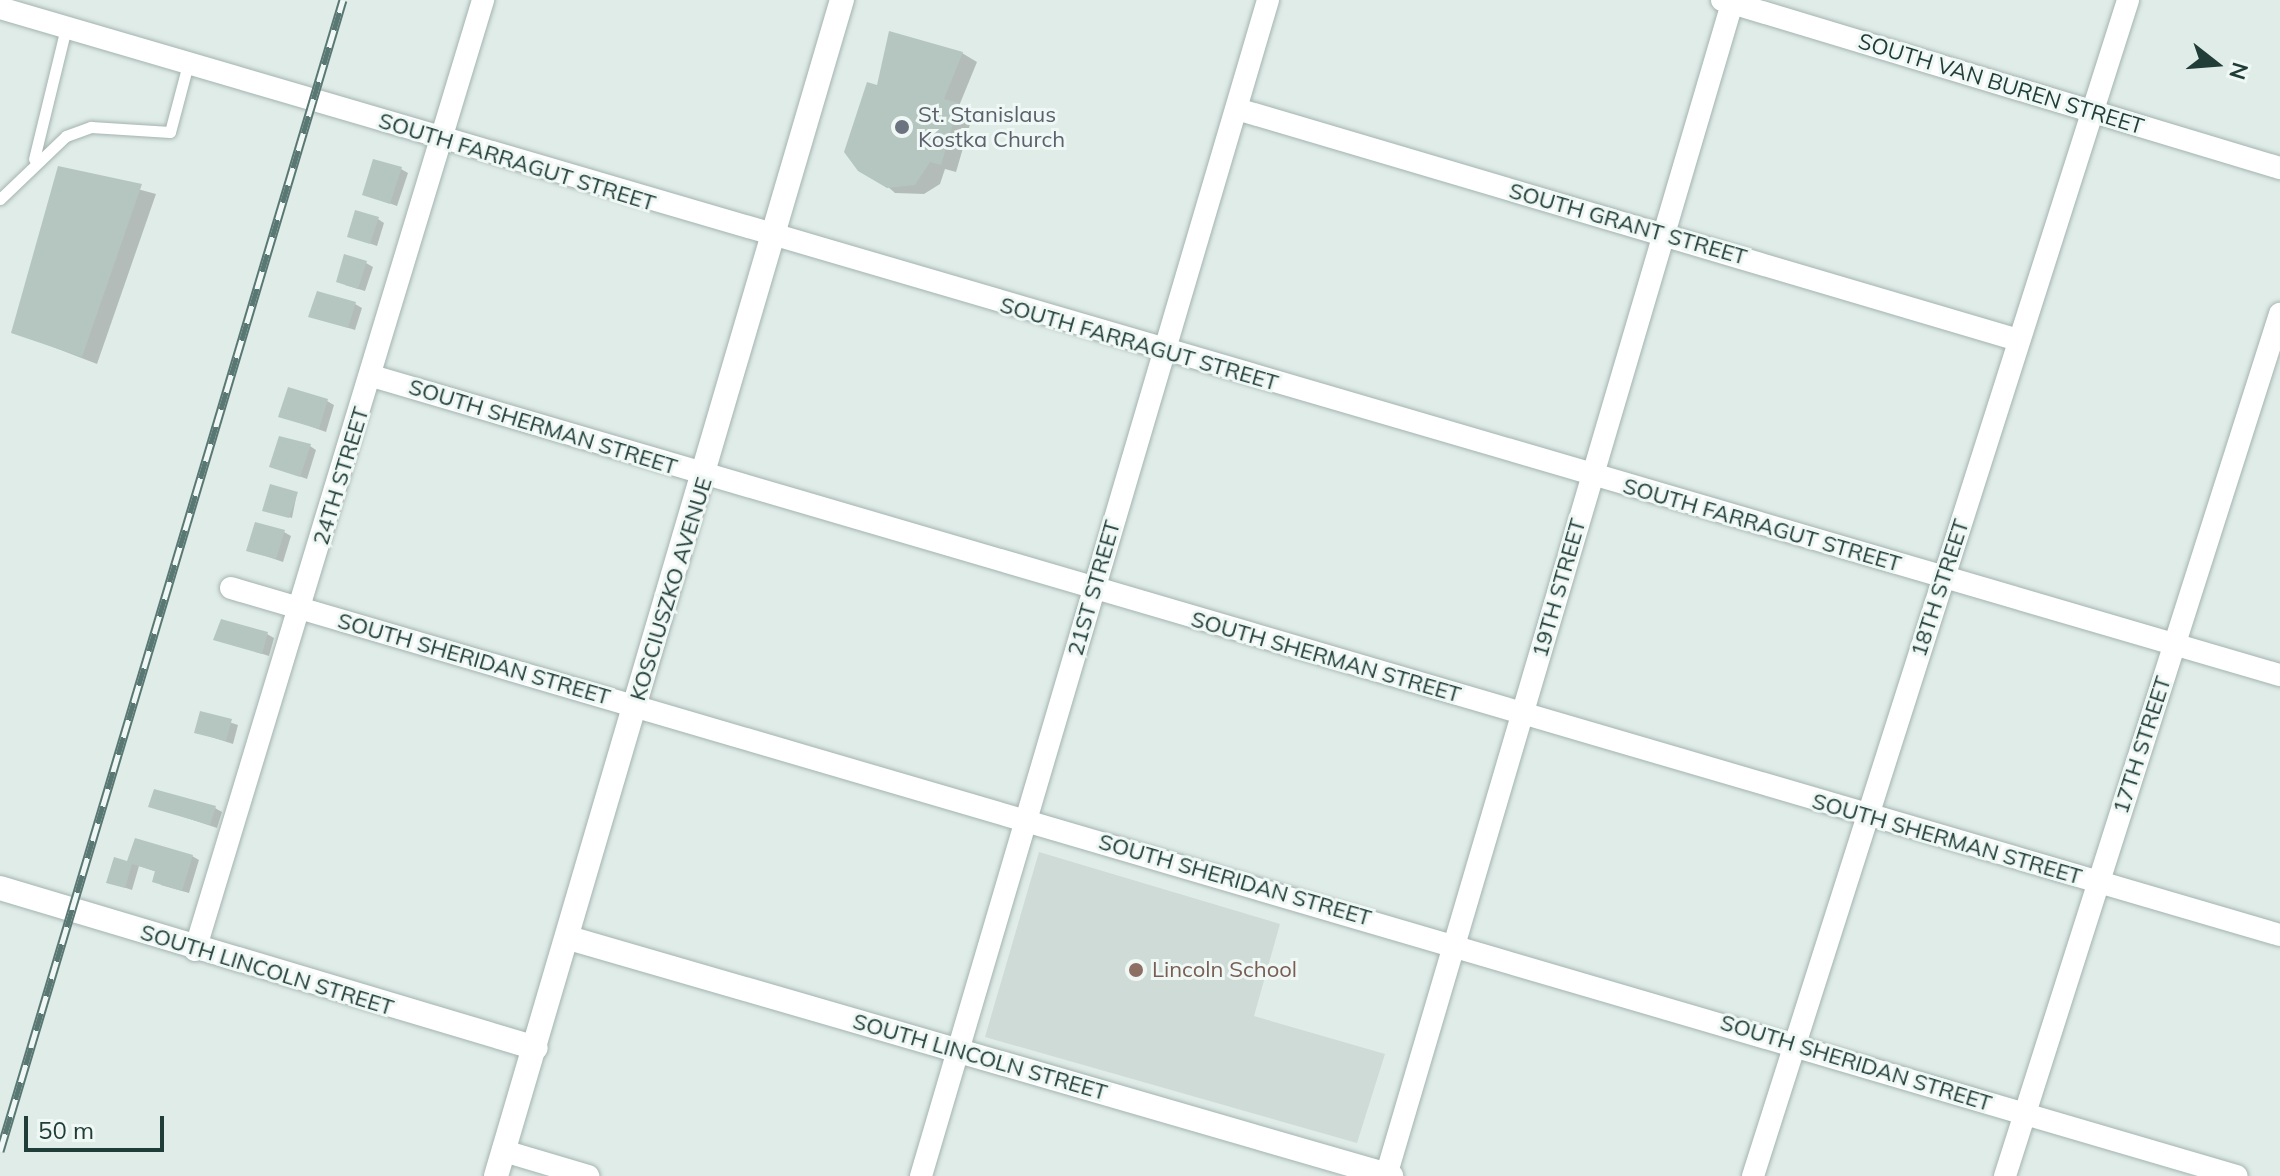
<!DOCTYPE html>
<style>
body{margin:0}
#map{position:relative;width:2280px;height:1176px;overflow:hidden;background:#e0ece8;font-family:Mulish,sans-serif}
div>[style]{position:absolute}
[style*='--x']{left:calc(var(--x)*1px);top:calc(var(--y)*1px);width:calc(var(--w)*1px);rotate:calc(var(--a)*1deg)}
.built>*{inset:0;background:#cedbd7}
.shadow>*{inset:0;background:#0003}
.building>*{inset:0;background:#b5c6c1}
.roads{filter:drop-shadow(0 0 2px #a3b4b0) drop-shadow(0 0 2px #a3b4b0)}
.lane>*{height:11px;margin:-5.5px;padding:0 5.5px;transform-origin:5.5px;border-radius:5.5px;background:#fff}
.street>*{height:22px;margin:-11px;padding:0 11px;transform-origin:11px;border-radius:11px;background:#fff}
.secondary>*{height:24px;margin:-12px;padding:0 12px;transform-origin:12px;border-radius:12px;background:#fff}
.rail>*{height:9px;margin-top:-4.5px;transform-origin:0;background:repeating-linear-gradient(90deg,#f0f8f5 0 18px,#5a7873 0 36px);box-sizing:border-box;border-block:2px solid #5a7873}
.dots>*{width:22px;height:22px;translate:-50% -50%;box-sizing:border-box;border:4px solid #f0f8f5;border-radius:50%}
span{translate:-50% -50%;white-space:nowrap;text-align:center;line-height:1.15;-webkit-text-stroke:6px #f0f8f5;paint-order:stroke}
.street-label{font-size:22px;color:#203d38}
.worship-label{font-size:22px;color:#5b616d}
.left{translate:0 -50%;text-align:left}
.education-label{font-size:22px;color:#785e54}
.north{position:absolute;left:2176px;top:24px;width:80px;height:80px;-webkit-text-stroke:6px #f0f8f5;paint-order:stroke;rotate:107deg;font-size:22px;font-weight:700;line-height:32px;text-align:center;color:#203d38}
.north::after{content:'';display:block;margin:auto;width:28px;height:36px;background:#203d38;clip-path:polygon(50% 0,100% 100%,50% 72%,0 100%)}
.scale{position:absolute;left:24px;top:1116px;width:140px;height:36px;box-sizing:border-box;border:4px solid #203d38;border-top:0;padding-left:10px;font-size:24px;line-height:28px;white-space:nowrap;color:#203d38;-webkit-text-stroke:6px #f0f8f5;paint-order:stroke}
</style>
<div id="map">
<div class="built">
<div style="clip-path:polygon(1039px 852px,1280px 924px,1254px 1016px,1385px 1054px,1357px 1143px,985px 1037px)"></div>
</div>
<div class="shadow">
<div style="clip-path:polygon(962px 53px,977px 62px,959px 106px,973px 114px,956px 172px,945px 169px,940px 184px,924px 194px,895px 193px,847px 151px,879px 88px)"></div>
<div style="clip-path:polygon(60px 168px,156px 194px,97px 364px,14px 332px)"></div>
<div style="clip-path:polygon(401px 169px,408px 173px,397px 206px,364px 194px)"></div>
<div style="clip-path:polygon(378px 219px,384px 223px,377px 246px,349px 236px)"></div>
<div style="clip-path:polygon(366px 263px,373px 267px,365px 291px,345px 285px)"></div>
<div style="clip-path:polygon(355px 304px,362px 308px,355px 330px,311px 316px)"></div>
<div style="clip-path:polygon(327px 401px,334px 405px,326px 432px,281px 416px)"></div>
<div style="clip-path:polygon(310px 446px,316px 450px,307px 479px,271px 466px)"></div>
<div style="clip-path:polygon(297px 493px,292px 518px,267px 511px)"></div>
<div style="clip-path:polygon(284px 532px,291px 536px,283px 562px,248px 550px)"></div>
<div style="clip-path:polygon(267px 634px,274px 638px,269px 656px,216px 639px)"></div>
<div style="clip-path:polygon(202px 713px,238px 725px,233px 744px,196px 732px)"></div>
<div style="clip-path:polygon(151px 806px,215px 808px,222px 812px,217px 828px)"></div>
<div style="clip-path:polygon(192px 856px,199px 860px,189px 893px,161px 885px,157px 872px,139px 866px,132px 890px,108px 882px,128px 864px)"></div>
</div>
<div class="building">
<div style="clip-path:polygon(889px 31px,963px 52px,944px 99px,959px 103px,941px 165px,930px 162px,915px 185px,887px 188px,858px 171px,844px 152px,867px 82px,877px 85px)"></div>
<div style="clip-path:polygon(373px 159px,402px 167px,390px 204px,362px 195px)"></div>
<div style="clip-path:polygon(58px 166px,142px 184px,82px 357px,11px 333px)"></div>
<div style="clip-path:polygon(355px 210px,379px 217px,370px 244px,347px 237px)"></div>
<div style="clip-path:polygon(344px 254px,367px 261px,358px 289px,336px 282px)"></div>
<div style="clip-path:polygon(317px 291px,356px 302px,348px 328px,308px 317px)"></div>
<div style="clip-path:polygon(288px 387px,328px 399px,319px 429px,278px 417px)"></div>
<div style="clip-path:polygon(279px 436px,311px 444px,300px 477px,269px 467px)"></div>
<div style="clip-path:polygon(270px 484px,298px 492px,289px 518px,262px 511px)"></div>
<div style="clip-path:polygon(255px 522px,285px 530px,276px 559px,246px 551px)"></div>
<div style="clip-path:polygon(221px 619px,268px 632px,262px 654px,213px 640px)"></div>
<div style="clip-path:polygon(200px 711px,232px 719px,226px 741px,194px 733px)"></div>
<div style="clip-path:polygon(154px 789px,216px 806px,210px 825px,148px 807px)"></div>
<div style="clip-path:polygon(135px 838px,193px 855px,182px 891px,152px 882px,155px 871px,132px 864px,125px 888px,106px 883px,114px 857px,127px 861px)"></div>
</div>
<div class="roads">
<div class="lane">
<div style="--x:34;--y:159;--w:135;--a:-76.3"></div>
<div style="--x:0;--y:199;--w:91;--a:-43.7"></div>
<div style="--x:66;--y:136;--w:27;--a:-20"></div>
<div style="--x:91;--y:127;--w:79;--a:3.6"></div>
<div style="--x:170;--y:132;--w:70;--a:-75.2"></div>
</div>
<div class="street">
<div style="--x:1722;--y:0;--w:583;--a:16.76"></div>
<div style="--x:0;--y:8;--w:2376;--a:16.31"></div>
<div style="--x:1237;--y:109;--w:814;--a:16.48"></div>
<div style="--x:372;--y:376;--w:1988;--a:16.33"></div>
<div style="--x:231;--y:588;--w:2090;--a:16.34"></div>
<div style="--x:195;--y:950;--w:993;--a:-73.13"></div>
<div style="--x:504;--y:1151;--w:88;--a:16.6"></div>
<div style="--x:921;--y:1176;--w:1226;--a:-73.56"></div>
<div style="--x:1386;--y:1176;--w:1226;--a:-73.56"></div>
<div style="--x:1753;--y:1176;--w:1234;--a:-72.31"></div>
<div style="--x:2005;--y:1176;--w:905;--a:-72.31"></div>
</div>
<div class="secondary">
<div style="--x:0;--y:888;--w:559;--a:16.62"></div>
<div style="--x:569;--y:938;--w:856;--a:16.15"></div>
<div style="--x:496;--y:1176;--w:1226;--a:-73.61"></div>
</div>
</div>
<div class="rail">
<div style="--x:0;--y:1151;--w:1201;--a:-73.41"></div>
</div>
<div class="dots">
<div style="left:902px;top:127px;background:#6b7280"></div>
<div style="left:1136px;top:970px;background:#8d6e63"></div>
</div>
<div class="street-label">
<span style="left:2001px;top:84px;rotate:17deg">SOUTH VAN BUREN STREET</span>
<span style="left:517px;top:162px;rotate:17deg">SOUTH FARRAGUT STREET</span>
<span style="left:1628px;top:224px;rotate:16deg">SOUTH GRANT STREET</span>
<span style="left:1139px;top:344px;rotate:16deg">SOUTH FARRAGUT STREET</span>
<span style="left:543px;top:427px;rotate:17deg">SOUTH SHERMAN STREET</span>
<span style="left:341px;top:476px;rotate:-73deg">24TH STREET</span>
<span style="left:1762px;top:525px;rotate:16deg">SOUTH FARRAGUT STREET</span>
<span style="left:1094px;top:588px;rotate:-74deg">21ST STREET</span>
<span style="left:1559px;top:588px;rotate:-74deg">19TH STREET</span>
<span style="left:1940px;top:588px;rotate:-72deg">18TH STREET</span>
<span style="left:671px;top:589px;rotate:-73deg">KOSCIUSZKO AVENUE</span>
<span style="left:1326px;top:657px;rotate:16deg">SOUTH SHERMAN STREET</span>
<span style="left:474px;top:659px;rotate:16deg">SOUTH SHERIDAN STREET</span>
<span style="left:2142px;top:745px;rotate:-72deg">17TH STREET</span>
<span style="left:1947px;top:839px;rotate:16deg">SOUTH SHERMAN STREET</span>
<span style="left:1235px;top:880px;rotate:16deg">SOUTH SHERIDAN STREET</span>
<span style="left:267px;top:970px;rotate:17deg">SOUTH LINCOLN STREET</span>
<span style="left:980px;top:1057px;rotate:16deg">SOUTH LINCOLN STREET</span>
<span style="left:1856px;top:1063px;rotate:17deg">SOUTH SHERIDAN STREET</span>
</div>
<div class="worship-label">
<span class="left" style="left:918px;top:127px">St. Stanislaus<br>Kostka Church</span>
</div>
<div class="education-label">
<span class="left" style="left:1152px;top:970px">Lincoln School</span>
</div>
<div class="north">N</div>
<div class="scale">50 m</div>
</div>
